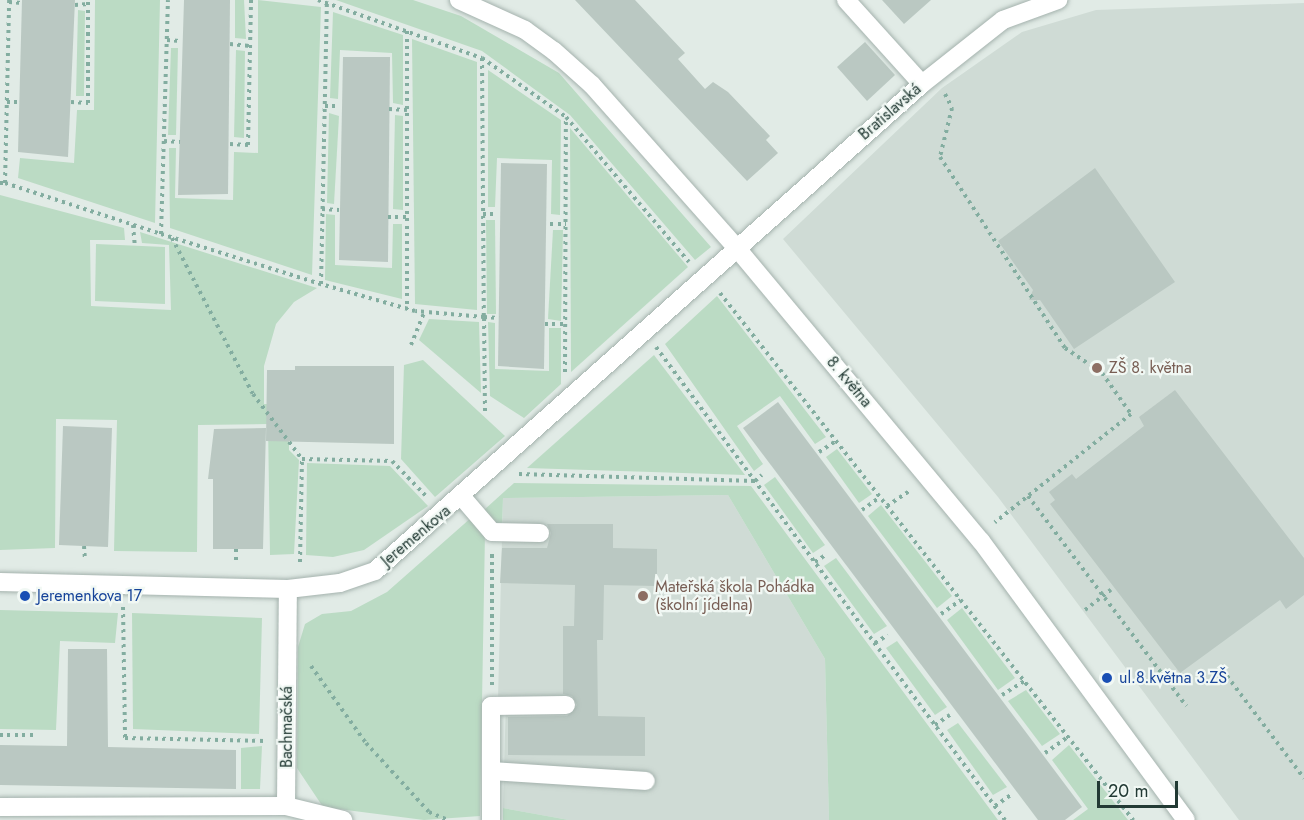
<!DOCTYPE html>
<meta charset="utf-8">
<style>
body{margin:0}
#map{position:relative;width:1304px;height:820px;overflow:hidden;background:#e1ebe6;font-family:Jost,sans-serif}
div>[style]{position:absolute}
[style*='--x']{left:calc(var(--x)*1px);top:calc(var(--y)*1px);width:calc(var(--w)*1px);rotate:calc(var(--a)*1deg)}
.built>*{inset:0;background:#cfdbd5}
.green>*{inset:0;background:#bbdbc4}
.building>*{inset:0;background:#bac8c2}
.path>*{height:4px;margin-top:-2px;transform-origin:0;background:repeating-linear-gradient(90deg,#83ada0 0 3px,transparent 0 7.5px)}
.roads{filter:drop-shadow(0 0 2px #a4b2ad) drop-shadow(0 0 2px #a4b2ad)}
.minor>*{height:18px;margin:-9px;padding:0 9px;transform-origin:9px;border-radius:9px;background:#fff}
.dots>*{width:16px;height:16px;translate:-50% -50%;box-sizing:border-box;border:3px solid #f1f8f4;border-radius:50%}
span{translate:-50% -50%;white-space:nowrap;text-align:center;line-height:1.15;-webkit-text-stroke:4.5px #f1f8f4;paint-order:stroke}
.street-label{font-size:16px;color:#223a34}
.education-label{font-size:16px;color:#785e54}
.left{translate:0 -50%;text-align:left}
.transit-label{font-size:16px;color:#164399}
.scale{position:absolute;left:1097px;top:781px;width:81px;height:27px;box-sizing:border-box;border:3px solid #223a34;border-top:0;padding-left:8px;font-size:18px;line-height:21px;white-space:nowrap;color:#223a34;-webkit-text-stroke:4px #f1f8f4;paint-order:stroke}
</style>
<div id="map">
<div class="built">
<div style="clip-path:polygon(1304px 3px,1304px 820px,1239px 820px,998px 497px,783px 239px,942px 88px,1022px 32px,1096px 10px)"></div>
<div style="clip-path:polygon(728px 495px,825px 659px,829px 820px,569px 820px,503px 808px,506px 699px,498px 699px,503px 498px)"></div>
</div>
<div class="green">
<div style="clip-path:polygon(95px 0,160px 0,155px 223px,18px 178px,20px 158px,74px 163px,77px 110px,94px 110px)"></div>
<div style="clip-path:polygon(235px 0,244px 0,246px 39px,235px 38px)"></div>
<div style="clip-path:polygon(258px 0,321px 7px,312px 275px,170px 228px,169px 148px,176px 148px,175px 198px,233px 200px,234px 152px,258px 153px)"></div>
<div style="clip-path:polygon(336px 0,413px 0,461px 16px,559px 73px,711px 247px,695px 260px,570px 115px,482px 51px)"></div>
<div style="clip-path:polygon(78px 10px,85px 11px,84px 96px,76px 96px)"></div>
<div style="clip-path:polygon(333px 12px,403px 35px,403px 105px,393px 103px,392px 53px,340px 50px,338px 99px,330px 98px)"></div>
<div style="clip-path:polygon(412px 39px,477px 62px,477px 310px,415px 304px)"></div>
<div style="clip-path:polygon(171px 48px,178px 48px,176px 135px,168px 135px)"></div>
<div style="clip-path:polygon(236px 50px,245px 51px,244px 138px,234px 137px)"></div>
<div style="clip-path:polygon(488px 70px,561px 120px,560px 215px,551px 214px,552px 160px,497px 158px,495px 207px,488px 207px)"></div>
<div style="clip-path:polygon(329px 113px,339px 116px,334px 204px,327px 203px)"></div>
<div style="clip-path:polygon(395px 115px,403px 116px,403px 210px,393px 209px)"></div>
<div style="clip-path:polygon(570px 128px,688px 267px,571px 372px)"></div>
<div style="clip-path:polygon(0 195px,124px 228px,125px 240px,90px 240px,91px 306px,171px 310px,169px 245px,142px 243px,140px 232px,317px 288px,294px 302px,276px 324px,264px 366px,264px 404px,289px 404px,289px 450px,299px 460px,294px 554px,270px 555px,268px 424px,198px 425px,197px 552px,114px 551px,117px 420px,56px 419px,55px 548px,0 550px)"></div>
<div style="clip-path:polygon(326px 214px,335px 215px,335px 265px,392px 268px,393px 224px,402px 224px,402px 299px,325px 280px)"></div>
<div style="clip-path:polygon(486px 220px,495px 220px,496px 314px,487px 314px)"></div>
<div style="clip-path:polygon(553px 230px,563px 230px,561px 321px,548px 319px)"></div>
<div style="clip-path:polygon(96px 244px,165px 247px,165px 304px,95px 301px)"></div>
<div style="clip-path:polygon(717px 296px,826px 437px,815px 444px,780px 396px,737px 426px,763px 464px,754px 471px,665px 344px)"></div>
<div style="clip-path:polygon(429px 319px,479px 322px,481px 393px,419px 340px)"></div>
<div style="clip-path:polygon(488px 322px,495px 323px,495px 369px,549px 371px,549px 328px,561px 328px,561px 384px,524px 418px,490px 396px)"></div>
<div style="clip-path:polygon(654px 355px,745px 475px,527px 468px)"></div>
<div style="clip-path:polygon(423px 360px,505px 436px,435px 497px,401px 459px,404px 365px)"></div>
<div style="clip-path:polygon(837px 449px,872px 494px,859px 503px,826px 457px)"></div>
<div style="clip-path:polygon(307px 463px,390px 466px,428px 506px,364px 550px,333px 557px,306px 555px)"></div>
<div style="clip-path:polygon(775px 477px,825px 545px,813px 553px,764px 485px)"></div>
<div style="clip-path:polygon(514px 483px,751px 486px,998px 820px,829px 820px,825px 659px,728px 495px,503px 498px,502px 528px,484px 510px)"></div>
<div style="clip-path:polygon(881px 505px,952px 596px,937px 608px,868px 516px)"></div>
<div style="clip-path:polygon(472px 517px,485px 533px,480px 816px,424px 820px,323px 807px,297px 768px,298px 647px,305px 624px,322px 614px,351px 611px,387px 592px)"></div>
<div style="clip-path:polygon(836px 558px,887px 626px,874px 634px,824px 566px)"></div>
<div style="clip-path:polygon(962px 608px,1015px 678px,998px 690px,947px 620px)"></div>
<div style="clip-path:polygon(0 610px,118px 613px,115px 643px,60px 641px,56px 730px,0 729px)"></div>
<div style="clip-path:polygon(132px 613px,262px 618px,259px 734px,133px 729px)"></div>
<div style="clip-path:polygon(897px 641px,947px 707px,935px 715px,886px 648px)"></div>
<div style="clip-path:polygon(1026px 690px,1060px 734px,1042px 746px,1008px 701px)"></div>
<div style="clip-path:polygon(958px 723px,1007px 787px,993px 795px,947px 730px)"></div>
<div style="clip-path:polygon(1069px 745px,1128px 820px,1073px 820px,1088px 809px,1052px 760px)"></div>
<div style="clip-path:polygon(262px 746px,260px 789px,241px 789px,241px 748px)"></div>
<div style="clip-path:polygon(503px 808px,569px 820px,503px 820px)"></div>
</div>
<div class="building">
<div style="clip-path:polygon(22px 0,75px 0,68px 157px,18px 152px)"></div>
<div style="clip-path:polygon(184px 0,230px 0,228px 194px,178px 195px)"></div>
<div style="clip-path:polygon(575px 0,635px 0,685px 53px,678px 59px,705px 89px,713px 82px,728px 92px,770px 136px,766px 140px,778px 153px,747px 181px)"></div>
<div style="clip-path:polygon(882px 0,931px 0,904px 24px)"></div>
<div style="clip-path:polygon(865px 42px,895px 75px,867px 101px,837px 67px)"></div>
<div style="clip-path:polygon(343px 57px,390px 57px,388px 262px,339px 260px)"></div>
<div style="clip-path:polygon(501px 163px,547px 164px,544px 369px,498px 366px)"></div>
<div style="clip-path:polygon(1095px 168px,1175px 282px,1074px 349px,1040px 300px,1029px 300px,1033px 290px,998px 241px)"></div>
<div style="clip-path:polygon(295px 366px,394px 366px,394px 444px,266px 441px,267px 370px,295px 370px)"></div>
<div style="clip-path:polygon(1175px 390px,1304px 558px,1304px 595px,1286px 609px,1280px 600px,1180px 673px,1050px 504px,1055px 500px,1049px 492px,1072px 474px,1076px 479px,1144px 426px,1139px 417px)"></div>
<div style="clip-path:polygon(778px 402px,1082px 807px,1065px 820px,1038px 820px,743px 428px)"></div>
<div style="clip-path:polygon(63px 426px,112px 428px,108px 547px,59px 545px)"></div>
<div style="clip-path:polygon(266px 428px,263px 549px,213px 549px,213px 479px,208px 479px,214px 429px)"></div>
<div style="clip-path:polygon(547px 524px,613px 524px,613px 548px,657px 549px,657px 586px,604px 585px,603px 640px,597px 640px,598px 716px,645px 717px,645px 756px,508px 755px,508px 717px,567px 716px,577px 705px,572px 696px,563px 694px,563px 626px,574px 626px,575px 585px,500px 583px,502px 548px,547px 548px,551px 533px)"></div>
<div style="clip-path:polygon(68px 649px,107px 649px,108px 747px,236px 750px,236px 789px,0 785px,0 745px,67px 746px)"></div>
</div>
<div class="path">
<div style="--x:318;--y:0;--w:174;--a:19.5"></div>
<div style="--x:482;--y:58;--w:259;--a:89.6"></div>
<div style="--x:484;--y:317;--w:69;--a:-175"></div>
<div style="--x:415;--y:311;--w:98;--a:-164"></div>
<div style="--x:9;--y:2;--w:13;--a:4"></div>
<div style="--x:75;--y:5;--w:13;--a:-4"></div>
<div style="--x:407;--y:31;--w:278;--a:90"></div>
<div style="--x:167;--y:40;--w:13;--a:4"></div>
<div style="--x:230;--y:44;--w:20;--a:6"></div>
<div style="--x:482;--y:58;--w:103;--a:35.1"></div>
<div style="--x:566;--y:117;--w:190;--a:49.7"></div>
<div style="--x:945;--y:94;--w:16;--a:63"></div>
<div style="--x:952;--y:108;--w:50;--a:103.8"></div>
<div style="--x:940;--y:157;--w:228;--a:56.8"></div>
<div style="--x:1065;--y:348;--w:45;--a:34"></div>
<div style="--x:1102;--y:373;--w:50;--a:54.7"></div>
<div style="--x:1131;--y:414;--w:174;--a:141.5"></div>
<div style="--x:7;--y:102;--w:13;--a:0"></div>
<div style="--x:71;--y:102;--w:17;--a:3"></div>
<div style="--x:88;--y:103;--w:103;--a:-90"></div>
<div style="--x:325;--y:106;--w:14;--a:0"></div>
<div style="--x:389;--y:109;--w:18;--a:3"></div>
<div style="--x:164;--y:141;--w:16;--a:4"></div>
<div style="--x:230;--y:144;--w:18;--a:3"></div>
<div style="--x:248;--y:145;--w:145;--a:-88.8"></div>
<div style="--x:0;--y:183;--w:5;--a:0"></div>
<div style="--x:5;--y:183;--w:183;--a:-88.7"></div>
<div style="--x:5;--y:183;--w:164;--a:18.1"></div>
<div style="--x:161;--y:234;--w:234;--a:-88.3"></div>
<div style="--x:322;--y:209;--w:17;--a:3"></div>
<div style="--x:483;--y:214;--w:13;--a:0"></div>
<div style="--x:388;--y:217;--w:19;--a:0"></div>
<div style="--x:550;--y:224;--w:16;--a:0"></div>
<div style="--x:133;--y:225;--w:21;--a:85"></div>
<div style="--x:161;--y:234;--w:168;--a:17.4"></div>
<div style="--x:321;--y:284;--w:282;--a:-88.8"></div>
<div style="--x:172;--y:238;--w:176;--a:62.6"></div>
<div style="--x:253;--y:394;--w:81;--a:53"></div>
<div style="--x:720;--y:293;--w:670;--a:51.91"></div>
<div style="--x:545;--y:324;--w:20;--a:0"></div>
<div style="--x:411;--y:345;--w:35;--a:-68"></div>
<div style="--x:656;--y:347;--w:588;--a:53.58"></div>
<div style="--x:565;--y:372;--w:254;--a:-89.8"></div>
<div style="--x:485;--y:411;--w:94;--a:-90.6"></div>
<div style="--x:484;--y:317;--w:15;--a:4"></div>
<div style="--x:819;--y:452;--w:20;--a:-33"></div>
<div style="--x:519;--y:474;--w:236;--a:1.7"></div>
<div style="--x:755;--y:481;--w:9;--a:-41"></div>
<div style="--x:1028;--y:496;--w:263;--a:53"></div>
<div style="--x:887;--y:506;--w:29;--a:-34"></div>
<div style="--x:862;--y:510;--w:22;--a:-36"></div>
<div style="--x:84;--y:546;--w:14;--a:86"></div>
<div style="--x:236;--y:549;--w:12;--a:90"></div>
<div style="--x:300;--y:562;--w:103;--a:-88.9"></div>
<div style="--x:302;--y:459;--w:90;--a:1.3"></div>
<div style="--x:392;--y:461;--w:50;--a:45.8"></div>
<div style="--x:815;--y:562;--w:11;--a:-34"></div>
<div style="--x:123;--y:607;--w:131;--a:89.1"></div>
<div style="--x:125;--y:738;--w:140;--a:1.2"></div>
<div style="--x:1085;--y:610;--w:33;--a:-38"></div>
<div style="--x:941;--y:614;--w:24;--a:-35"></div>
<div style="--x:875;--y:643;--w:15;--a:-32"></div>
<div style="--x:311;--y:666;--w:95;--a:54.5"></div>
<div style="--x:366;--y:743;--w:93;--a:47.6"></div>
<div style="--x:429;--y:812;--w:21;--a:23"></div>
<div style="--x:1227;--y:676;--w:128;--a:53"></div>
<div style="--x:492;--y:685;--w:131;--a:-90"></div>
<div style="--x:1002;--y:695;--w:26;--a:-32"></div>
<div style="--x:935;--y:725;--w:18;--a:-34"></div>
<div style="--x:0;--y:735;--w:34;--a:0"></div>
<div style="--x:1045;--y:753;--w:28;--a:-35"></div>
<div style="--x:995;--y:806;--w:19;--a:-35"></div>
</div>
<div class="roads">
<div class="minor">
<div style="--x:459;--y:0;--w:72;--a:24.4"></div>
<div style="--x:525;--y:30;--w:36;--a:36"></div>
<div style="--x:554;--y:51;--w:51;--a:41.8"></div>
<div style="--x:592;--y:85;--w:215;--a:48.4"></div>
<div style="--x:735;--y:246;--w:384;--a:50.2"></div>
<div style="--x:981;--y:541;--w:346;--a:53.7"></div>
<div style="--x:846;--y:0;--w:113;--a:47.9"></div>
<div style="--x:462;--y:497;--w:46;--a:49.4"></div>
<div style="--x:492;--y:532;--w:48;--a:1.2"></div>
<div style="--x:0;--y:582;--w:288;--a:1.4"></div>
<div style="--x:288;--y:589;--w:52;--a:-6.6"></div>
<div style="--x:340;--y:583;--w:37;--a:-19"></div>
<div style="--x:375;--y:571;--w:732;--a:-41.68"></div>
<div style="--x:922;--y:84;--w:103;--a:-38.3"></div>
<div style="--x:1003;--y:20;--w:59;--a:-20"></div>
<div style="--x:492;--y:771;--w:154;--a:3.7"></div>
<div style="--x:286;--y:806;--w:217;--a:-89.5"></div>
<div style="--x:0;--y:807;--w:286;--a:-0.2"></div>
<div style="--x:286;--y:806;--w:59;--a:13.8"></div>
<div style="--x:491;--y:820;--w:114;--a:-90"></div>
<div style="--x:491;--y:706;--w:75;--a:-0.8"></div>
</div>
</div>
<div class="dots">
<div style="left:1097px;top:368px;background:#8d6e63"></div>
<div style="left:25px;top:596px;background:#1a4fb4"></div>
<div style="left:643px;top:596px;background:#8d6e63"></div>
<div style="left:1107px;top:678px;background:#1a4fb4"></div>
</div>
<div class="street-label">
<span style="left:890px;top:112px;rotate:-41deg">Bratislavská</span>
<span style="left:849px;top:382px;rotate:50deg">8. května</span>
<span style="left:416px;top:536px;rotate:-40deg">Jeremenkova</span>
<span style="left:287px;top:727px;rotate:-90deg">Bachmačská</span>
</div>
<div class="education-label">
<span class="left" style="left:1109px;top:368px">ZŠ 8. května</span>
<span class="left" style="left:655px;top:596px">Mateřská škola Pohádka<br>(školní jídelna)</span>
</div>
<div class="transit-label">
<span class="left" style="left:37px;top:596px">Jeremenkova 17</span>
<span class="left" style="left:1119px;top:678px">ul.8.května 3.ZŠ</span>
</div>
<div class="scale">20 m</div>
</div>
